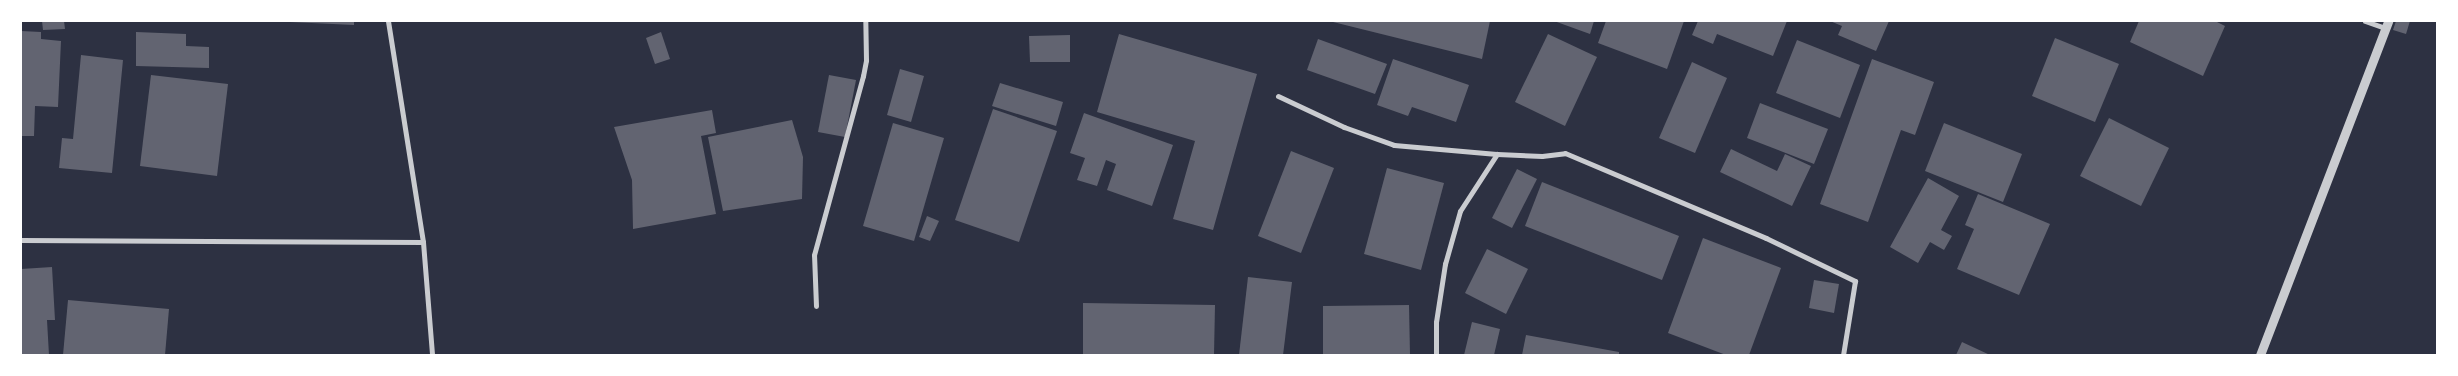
<!DOCTYPE html>
<style>
body{margin:0}
#map{position:relative;width:2458px;height:376px;overflow:hidden;background:#2d3142;font-family:"Open Sans",sans-serif}
div>[style]{position:absolute}
[style*='--x']{left:calc(var(--x)*1px);top:calc(var(--y)*1px);width:calc(var(--w)*1px);rotate:calc(var(--a)*1deg)}
.building>*{inset:0;background:#626471}
.minor>*{height:5px;margin:-2.5px;padding:0 2.5px;transform-origin:2.5px;border-radius:2.5px;background:#caccd0}
.tertiary>*{height:9px;margin:-4.5px;padding:0 4.5px;transform-origin:4.5px;border-radius:4.5px;background:#caccd0}
span{translate:-50% -50%;white-space:nowrap;text-align:center;line-height:1.15;-webkit-text-stroke:5px #fff;paint-order:stroke}
.frame{position:absolute;inset:0;border:22px solid #fff;pointer-events:none}
</style>
<div id="map">
<div class="building">
<div style="clip-path:polygon(42px 21px,64px 21px,65px 29px,43px 30px)"></div>
<div style="clip-path:polygon(269px 21px,354px 21px,354px 25px)"></div>
<div style="clip-path:polygon(1329px 21px,1490px 21px,1482px 59px)"></div>
<div style="clip-path:polygon(1554px 21px,1594px 21px,1590px 34px)"></div>
<div style="clip-path:polygon(1606px 21px,1684px 21px,1667px 69px,1598px 43px)"></div>
<div style="clip-path:polygon(1698px 21px,1787px 21px,1773px 56px,1717px 34px,1713px 44px,1692px 35px)"></div>
<div style="clip-path:polygon(1830px 21px,1889px 21px,1876px 51px,1838px 35px,1842px 26px)"></div>
<div style="clip-path:polygon(2139px 21px,2215px 21px,2225px 26px,2203px 76px,2130px 42px)"></div>
<div style="clip-path:polygon(2396px 21px,2410px 21px,2406px 34px,2393px 30px)"></div>
<div style="clip-path:polygon(21px 31px,41px 32px,41px 39px,61px 41px,58px 107px,35px 106px,34px 136px,21px 136px)"></div>
<div style="clip-path:polygon(136px 32px,186px 34px,186px 46px,209px 47px,209px 68px,136px 66px)"></div>
<div style="clip-path:polygon(661px 32px,670px 59px,655px 64px,646px 38px)"></div>
<div style="clip-path:polygon(1119px 34px,1257px 74px,1213px 230px,1173px 219px,1195px 141px,1097px 112px)"></div>
<div style="clip-path:polygon(1548px 34px,1597px 57px,1565px 126px,1515px 102px)"></div>
<div style="clip-path:polygon(1070px 35px,1070px 62px,1030px 62px,1029px 36px)"></div>
<div style="clip-path:polygon(2055px 38px,2119px 64px,2095px 122px,2032px 96px)"></div>
<div style="clip-path:polygon(1318px 39px,1387px 64px,1375px 94px,1307px 70px)"></div>
<div style="clip-path:polygon(1797px 40px,1860px 65px,1840px 118px,1776px 93px)"></div>
<div style="clip-path:polygon(81px 55px,123px 60px,112px 173px,59px 168px,62px 138px,73px 139px)"></div>
<div style="clip-path:polygon(1393px 59px,1469px 85px,1456px 122px,1412px 107px,1408px 116px,1377px 105px)"></div>
<div style="clip-path:polygon(1872px 59px,1934px 82px,1915px 135px,1901px 130px,1868px 222px,1820px 204px)"></div>
<div style="clip-path:polygon(1692px 62px,1727px 78px,1695px 153px,1659px 138px)"></div>
<div style="clip-path:polygon(900px 69px,924px 76px,911px 122px,887px 115px)"></div>
<div style="clip-path:polygon(151px 75px,228px 84px,217px 176px,140px 166px)"></div>
<div style="clip-path:polygon(829px 75px,856px 80px,845px 137px,818px 132px)"></div>
<div style="clip-path:polygon(1000px 83px,1063px 102px,1056px 126px,992px 106px)"></div>
<div style="clip-path:polygon(1760px 103px,1828px 129px,1814px 164px,1747px 138px)"></div>
<div style="clip-path:polygon(993px 109px,1057px 131px,1019px 242px,955px 220px)"></div>
<div style="clip-path:polygon(712px 110px,716px 133px,701px 136px,716px 214px,633px 229px,632px 180px,614px 127px)"></div>
<div style="clip-path:polygon(1084px 113px,1173px 145px,1152px 206px,1107px 190px,1116px 164px,1106px 160px,1097px 186px,1077px 180px,1085px 158px,1070px 153px)"></div>
<div style="clip-path:polygon(2109px 118px,2169px 148px,2141px 206px,2080px 176px)"></div>
<div style="clip-path:polygon(792px 120px,803px 157px,802px 199px,723px 211px,708px 137px)"></div>
<div style="clip-path:polygon(893px 123px,944px 138px,914px 241px,863px 226px)"></div>
<div style="clip-path:polygon(1944px 123px,2022px 154px,2003px 202px,1925px 171px)"></div>
<div style="clip-path:polygon(1731px 149px,1777px 171px,1785px 154px,1811px 166px,1792px 206px,1720px 172px)"></div>
<div style="clip-path:polygon(1291px 151px,1334px 168px,1301px 253px,1258px 236px)"></div>
<div style="clip-path:polygon(1387px 168px,1444px 183px,1421px 270px,1364px 254px)"></div>
<div style="clip-path:polygon(1517px 169px,1537px 179px,1512px 228px,1492px 218px)"></div>
<div style="clip-path:polygon(1928px 178px,1959px 196px,1941px 230px,1952px 236px,1944px 250px,1930px 242px,1918px 263px,1890px 247px)"></div>
<div style="clip-path:polygon(1542px 182px,1679px 236px,1662px 280px,1525px 226px)"></div>
<div style="clip-path:polygon(1978px 194px,2050px 224px,2019px 295px,1957px 269px,1974px 229px,1965px 225px)"></div>
<div style="clip-path:polygon(927px 216px,939px 221px,930px 241px,919px 237px)"></div>
<div style="clip-path:polygon(1703px 238px,1781px 268px,1749px 355px,1726px 355px,1668px 333px)"></div>
<div style="clip-path:polygon(1487px 249px,1528px 269px,1506px 314px,1465px 293px)"></div>
<div style="clip-path:polygon(52px 267px,55px 320px,47px 320px,49px 355px,21px 355px,21px 269px)"></div>
<div style="clip-path:polygon(1248px 277px,1292px 282px,1283px 355px,1239px 355px)"></div>
<div style="clip-path:polygon(1814px 280px,1839px 284px,1834px 313px,1809px 308px)"></div>
<div style="clip-path:polygon(68px 300px,169px 309px,165px 355px,63px 355px)"></div>
<div style="clip-path:polygon(1083px 303px,1215px 305px,1214px 355px,1083px 355px)"></div>
<div style="clip-path:polygon(1409px 305px,1410px 355px,1323px 355px,1323px 306px)"></div>
<div style="clip-path:polygon(1472px 322px,1500px 329px,1494px 355px,1464px 355px)"></div>
<div style="clip-path:polygon(1526px 335px,1619px 352px,1619px 355px,1522px 355px)"></div>
<div style="clip-path:polygon(1962px 342px,1990px 355px,1956px 355px)"></div>
</div>
<div class="minor">
<div style="--x:388;--y:21;--w:224;--a:81"></div>
<div style="--x:423;--y:242;--w:113;--a:85.4"></div>
<div style="--x:2365;--y:21;--w:21;--a:19"></div>
<div style="--x:1278;--y:96;--w:73;--a:25.2"></div>
<div style="--x:1344;--y:127;--w:53;--a:19.8"></div>
<div style="--x:1394;--y:145;--w:103;--a:5"></div>
<div style="--x:1497;--y:154;--w:45;--a:2.5"></div>
<div style="--x:1542;--y:156;--w:23;--a:-7"></div>
<div style="--x:1565;--y:153;--w:218;--a:22.9"></div>
<div style="--x:1766;--y:238;--w:99;--a:25.8"></div>
<div style="--x:1855;--y:281;--w:75;--a:99.2"></div>
<div style="--x:21;--y:240;--w:402;--a:0.3"></div>
<div style="--x:816;--y:306;--w:51;--a:-92.2"></div>
<div style="--x:814;--y:255;--w:186;--a:-74.7"></div>
<div style="--x:863;--y:76;--w:16;--a:-79"></div>
<div style="--x:866;--y:60;--w:39;--a:-91"></div>
<div style="--x:1436;--y:355;--w:33;--a:-90"></div>
<div style="--x:1436;--y:322;--w:59;--a:-81.2"></div>
<div style="--x:1445;--y:264;--w:55;--a:-74.2"></div>
<div style="--x:1460;--y:211;--w:68;--a:-57"></div>
</div>
<div class="tertiary">
<div style="--x:2260;--y:355;--w:358;--a:-69"></div>
</div>
<div class="frame"></div>
</div>
